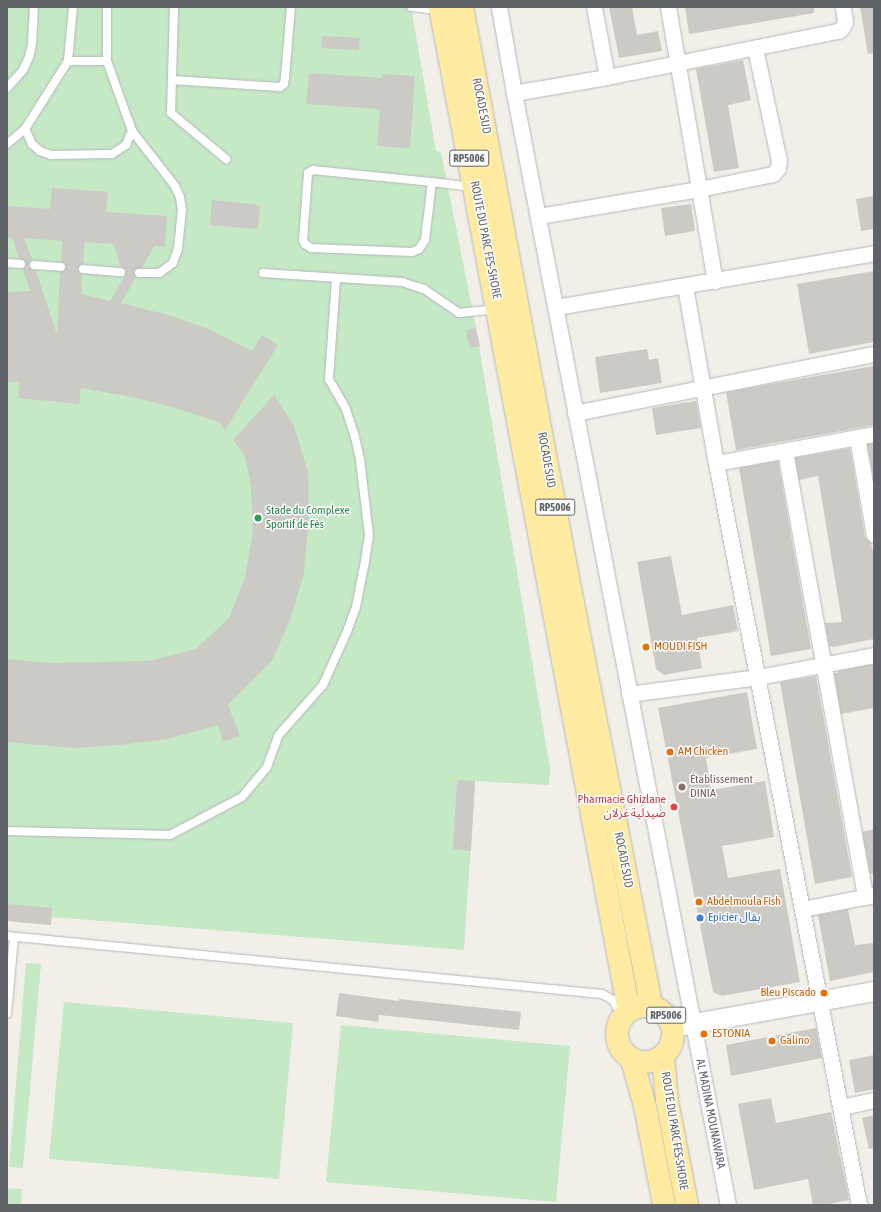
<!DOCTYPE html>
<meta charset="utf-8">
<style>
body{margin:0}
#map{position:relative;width:881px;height:1212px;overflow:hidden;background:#f1efe8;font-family:"Asap Condensed","Noto Sans Arabic",sans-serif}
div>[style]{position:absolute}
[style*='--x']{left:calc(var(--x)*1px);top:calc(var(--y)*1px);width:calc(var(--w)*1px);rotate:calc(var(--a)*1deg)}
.green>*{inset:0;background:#c5e8c5}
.building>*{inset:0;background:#cccac5}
.roads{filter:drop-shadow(0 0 1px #b5b8bc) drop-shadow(0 0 1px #b5b8bc)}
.service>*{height:8px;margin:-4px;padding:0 4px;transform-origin:4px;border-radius:4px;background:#fff}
.minor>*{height:15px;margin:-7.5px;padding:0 7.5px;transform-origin:7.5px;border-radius:7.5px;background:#fff}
.tertiary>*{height:19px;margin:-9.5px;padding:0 9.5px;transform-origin:9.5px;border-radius:9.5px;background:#fff}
.trunk>*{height:22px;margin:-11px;padding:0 11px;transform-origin:11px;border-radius:11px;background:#feeaa1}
.trunk>.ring{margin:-11px;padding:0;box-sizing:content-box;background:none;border:22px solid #feeaa1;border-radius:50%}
.dots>*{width:11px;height:11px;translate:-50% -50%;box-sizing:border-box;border:2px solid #fff;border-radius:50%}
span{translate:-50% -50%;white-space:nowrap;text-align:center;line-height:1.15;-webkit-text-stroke:3px #fff;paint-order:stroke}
.shield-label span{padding:1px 3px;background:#fff;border:1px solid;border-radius:3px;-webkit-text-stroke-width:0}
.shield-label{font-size:11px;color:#5f6368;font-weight:700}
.street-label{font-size:12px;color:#5f6368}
.leisure-label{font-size:12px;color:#27864d}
.left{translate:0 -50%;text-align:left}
.food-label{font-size:12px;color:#c56008}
.right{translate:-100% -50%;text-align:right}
.education-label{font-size:12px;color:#785e54}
.health-label{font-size:12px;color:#be3a42}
.shop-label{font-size:12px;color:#366cbe}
.frame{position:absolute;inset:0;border:8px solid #5f6368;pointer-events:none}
</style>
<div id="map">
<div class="green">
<div style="clip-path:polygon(7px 7px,411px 7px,436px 151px,441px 152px,476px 328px,550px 768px,549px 785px,475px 781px,464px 950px,52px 917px,51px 925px,7px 921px)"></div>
<div style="clip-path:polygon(26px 963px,41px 964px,23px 1168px,9px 1167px)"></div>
<div style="clip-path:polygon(64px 1002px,293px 1023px,279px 1179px,49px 1159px)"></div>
<div style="clip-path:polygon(341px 1025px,570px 1046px,556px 1202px,326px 1182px)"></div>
<div style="clip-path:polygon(7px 1188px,22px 1189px,21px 1205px,7px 1205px)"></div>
</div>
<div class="building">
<div style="clip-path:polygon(609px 7px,632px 7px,637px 35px,658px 31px,662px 51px,619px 58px)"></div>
<div style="clip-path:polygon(685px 7px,814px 7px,814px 13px,689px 34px)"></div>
<div style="clip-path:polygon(860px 7px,874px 7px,874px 53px,868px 54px)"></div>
<div style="clip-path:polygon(322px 36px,360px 38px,359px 50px,321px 48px)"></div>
<div style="clip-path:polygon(743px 60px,751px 100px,728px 105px,739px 168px,714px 172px,696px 69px)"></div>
<div style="clip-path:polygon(309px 73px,382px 78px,382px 74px,415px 76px,410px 148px,377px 146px,380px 109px,306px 104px)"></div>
<div style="clip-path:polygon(evenodd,52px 188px,108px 192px,106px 212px,167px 216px,165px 247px,154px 246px,142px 268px,134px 270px,134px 273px,136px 277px,121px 303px,168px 315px,209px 329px,252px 351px,262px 335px,278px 345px,225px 430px,219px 422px,172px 407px,132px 397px,81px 388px,79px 404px,18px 398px,19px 382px,7px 382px,7px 292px,30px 291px,23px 269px,26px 267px,26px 262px,19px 258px,12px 238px,7px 237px,7px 206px,50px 209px,52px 188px,24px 238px,62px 241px,61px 261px,64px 263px,66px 267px,65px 270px,60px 272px,57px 335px,36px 271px,29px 267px,29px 262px,32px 260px,24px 238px,52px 188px,85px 242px,114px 244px,120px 266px,126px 270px,126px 275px,110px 301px,81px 294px,82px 274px,78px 272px,78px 268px,83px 264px,85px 242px)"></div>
<div style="clip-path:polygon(874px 196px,874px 229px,861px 231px,856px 199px)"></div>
<div style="clip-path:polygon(212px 200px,260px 205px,258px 229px,210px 225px)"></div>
<div style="clip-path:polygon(691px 204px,695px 231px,665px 236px,661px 208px)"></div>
<div style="clip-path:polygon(874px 271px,874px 342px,809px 354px,797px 284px)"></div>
<div style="clip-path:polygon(476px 328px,480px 346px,469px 348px,466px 330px)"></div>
<div style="clip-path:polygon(647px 349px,649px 360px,658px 358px,662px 383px,600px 393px,595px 357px)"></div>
<div style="clip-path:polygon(874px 366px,874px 425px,736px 450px,726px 392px)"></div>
<div style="clip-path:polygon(274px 395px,294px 426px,308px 472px,309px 515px,304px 573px,290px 620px,272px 661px,228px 705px,240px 736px,223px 742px,218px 725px,168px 739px,119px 745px,73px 748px,7px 742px,7px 659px,49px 663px,149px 661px,196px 649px,229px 618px,245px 578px,253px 530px,251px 487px,245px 456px,233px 440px)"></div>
<div style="clip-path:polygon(696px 401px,701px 428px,656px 435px,652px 408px)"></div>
<div style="clip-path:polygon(874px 443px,874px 482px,867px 444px)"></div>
<div style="clip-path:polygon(850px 448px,865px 537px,871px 543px,874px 558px,874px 639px,833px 647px,829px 646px,825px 623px,842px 622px,818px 476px,799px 480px,795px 458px)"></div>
<div style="clip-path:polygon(778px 461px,811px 649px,771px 656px,739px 468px)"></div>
<div style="clip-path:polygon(671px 556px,682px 615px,733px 605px,738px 631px,697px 638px,702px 668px,664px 675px,656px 669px,637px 562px)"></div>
<div style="clip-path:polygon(874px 664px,874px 708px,841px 714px,834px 673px,838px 673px,838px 671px)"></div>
<div style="clip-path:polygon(816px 676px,852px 877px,815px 884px,780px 682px)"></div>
<div style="clip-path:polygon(747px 692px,757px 749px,706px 758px,711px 790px,765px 781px,774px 837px,722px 846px,728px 878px,780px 869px,800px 982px,722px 996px,713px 992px,658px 708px)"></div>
<div style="clip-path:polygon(457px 780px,475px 781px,471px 851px,453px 849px)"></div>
<div style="clip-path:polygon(874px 829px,874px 873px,870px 874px,862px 832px)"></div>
<div style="clip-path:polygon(7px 904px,52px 908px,51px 925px,7px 921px)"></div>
<div style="clip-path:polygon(848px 909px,855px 945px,874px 943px,874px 972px,830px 981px,818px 915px)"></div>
<div style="clip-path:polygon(339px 993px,399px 1001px,399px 999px,521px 1012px,519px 1030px,379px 1015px,378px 1022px,336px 1016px)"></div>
<div style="clip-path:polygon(816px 1028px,822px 1058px,731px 1076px,726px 1045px)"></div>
<div style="clip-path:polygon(874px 1055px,874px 1089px,855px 1093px,849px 1060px)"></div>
<div style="clip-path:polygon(771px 1098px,776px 1123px,831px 1112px,849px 1200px,824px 1205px,813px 1205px,808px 1179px,754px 1190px,738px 1104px)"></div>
<div style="clip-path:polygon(874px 1115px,874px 1148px,869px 1149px,862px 1118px)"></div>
</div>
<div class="roads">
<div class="service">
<div style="--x:107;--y:7;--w:54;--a:90"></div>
<div style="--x:107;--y:61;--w:74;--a:70.3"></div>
<div style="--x:132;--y:131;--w:70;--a:52"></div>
<div style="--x:175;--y:186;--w:12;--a:66"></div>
<div style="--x:180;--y:197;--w:12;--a:81"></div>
<div style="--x:182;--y:209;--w:40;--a:95.7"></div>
<div style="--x:178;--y:249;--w:15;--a:110"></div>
<div style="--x:173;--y:263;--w:17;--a:144"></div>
<div style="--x:159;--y:273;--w:20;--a:180"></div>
<div style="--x:174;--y:7;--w:106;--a:91.6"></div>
<div style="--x:171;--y:113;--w:72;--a:39.9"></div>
<div style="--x:411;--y:7;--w:28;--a:6"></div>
<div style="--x:68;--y:61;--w:39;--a:0"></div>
<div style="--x:172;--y:80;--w:108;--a:3.7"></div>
<div style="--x:280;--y:87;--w:5;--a:-37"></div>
<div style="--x:284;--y:84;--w:7;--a:-82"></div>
<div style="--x:285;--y:77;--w:70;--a:-85.1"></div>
<div style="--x:7;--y:88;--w:24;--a:-48"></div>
<div style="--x:23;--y:70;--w:14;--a:-65"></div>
<div style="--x:29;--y:57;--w:13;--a:-77"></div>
<div style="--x:32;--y:44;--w:37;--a:-87"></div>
<div style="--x:25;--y:129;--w:17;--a:65"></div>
<div style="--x:32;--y:144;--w:11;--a:41"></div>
<div style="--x:40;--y:151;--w:12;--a:20"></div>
<div style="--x:51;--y:155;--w:61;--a:-0.9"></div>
<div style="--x:112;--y:154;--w:17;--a:-33"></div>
<div style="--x:126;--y:145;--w:15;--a:-67"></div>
<div style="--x:7;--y:144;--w:23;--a:-40"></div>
<div style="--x:25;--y:129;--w:80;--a:-57.7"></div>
<div style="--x:68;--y:61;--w:54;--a:-84.7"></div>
<div style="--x:432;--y:182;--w:58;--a:96.9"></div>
<div style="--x:425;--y:240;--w:11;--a:124"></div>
<div style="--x:419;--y:249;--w:8;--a:157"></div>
<div style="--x:412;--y:252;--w:101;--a:-177.7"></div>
<div style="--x:311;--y:248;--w:7;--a:-146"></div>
<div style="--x:305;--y:244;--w:4;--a:-117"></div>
<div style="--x:303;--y:240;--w:67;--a:-85.7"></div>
<div style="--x:308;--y:173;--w:6;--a:-31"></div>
<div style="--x:313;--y:170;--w:120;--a:5.8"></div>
<div style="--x:432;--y:182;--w:40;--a:7.1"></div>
<div style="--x:7;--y:263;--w:14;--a:4"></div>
<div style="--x:34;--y:265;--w:27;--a:4"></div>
<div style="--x:83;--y:269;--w:38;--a:5"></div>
<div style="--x:263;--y:273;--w:139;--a:3.7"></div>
<div style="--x:402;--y:282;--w:23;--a:18"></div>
<div style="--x:424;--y:289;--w:42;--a:34.4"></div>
<div style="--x:459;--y:313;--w:38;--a:-6"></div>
<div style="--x:7;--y:831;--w:163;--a:1.4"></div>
<div style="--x:170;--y:835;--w:81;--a:-27.8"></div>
<div style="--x:242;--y:797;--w:39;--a:-50"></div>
<div style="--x:267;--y:767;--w:33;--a:-70"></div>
<div style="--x:278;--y:736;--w:8;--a:-50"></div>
<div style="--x:283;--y:730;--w:60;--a:-48.4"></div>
<div style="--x:323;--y:685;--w:61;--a:-65.9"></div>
<div style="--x:348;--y:629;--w:23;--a:-70"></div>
<div style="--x:356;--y:607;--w:47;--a:-78.9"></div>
<div style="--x:365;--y:561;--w:26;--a:-81"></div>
<div style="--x:369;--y:535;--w:77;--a:-96.8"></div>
<div style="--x:360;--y:459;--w:26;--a:-103"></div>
<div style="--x:354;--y:434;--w:28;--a:-108"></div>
<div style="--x:345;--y:407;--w:32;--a:-120"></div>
<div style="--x:329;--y:379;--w:100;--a:-86"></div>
<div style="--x:7;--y:936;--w:587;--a:5.57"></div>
<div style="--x:591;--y:993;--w:11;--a:5"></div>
<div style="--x:602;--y:994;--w:13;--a:29"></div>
<div style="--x:613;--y:1000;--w:19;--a:62"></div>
<div style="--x:7;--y:1014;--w:77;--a:-84.8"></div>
</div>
<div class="minor">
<div style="--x:499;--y:7;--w:87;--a:80.1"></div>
<div style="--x:514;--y:93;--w:1132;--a:79.11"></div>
<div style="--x:594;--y:7;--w:71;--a:79.5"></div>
<div style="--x:668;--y:7;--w:278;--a:80.3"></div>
<div style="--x:514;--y:93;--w:94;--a:-9.8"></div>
<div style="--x:607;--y:77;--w:236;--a:-11.3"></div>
<div style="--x:838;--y:31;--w:5;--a:-37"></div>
<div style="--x:842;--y:28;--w:7;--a:-63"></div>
<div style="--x:845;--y:22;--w:15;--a:-98"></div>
<div style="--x:539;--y:216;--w:162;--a:-9.6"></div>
<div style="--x:699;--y:189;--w:76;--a:-11.5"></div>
<div style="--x:773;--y:174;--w:8;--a:-50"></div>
<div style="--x:778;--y:168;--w:7;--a:-82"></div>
<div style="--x:779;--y:161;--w:116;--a:-102"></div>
<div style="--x:685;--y:286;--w:180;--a:80.1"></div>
<div style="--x:716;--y:463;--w:756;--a:79.09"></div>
<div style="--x:556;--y:307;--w:323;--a:-9.6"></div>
<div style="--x:575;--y:413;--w:305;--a:-11.2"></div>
<div style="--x:857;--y:437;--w:99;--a:80.2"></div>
<div style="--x:785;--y:451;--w:453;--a:79.8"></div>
<div style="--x:716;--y:463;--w:161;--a:-10.4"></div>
<div style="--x:629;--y:694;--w:130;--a:-7.5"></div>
<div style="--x:758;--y:677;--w:118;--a:-10.7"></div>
<div style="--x:802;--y:909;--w:73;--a:-11"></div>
<div style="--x:841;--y:1107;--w:34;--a:-12"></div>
</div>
<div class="tertiary">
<div style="--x:672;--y:1027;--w:205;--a:-10.1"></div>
</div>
<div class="trunk">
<div style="--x:440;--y:7;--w:1022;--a:79.34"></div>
<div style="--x:462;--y:7;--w:564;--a:79.49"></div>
<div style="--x:565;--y:562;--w:452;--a:79"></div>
<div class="ring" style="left:617px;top:1006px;width:34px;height:34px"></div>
<div style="--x:663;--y:1056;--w:45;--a:84.9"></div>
<div style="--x:667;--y:1101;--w:106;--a:79.1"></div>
<div style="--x:632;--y:1060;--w:48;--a:74.2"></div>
<div style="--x:645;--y:1106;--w:101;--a:79.1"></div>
</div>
</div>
<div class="dots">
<div style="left:258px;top:518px;background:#2e9e5b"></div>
<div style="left:646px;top:647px;background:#e8710a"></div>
<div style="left:670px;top:752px;background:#e8710a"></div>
<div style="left:682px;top:787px;background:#8d6e63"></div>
<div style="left:674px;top:807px;background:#e0444e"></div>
<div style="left:699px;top:902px;background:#e8710a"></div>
<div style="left:700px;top:918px;background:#3f7fe0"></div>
<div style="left:824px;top:993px;background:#e8710a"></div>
<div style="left:704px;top:1034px;background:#e8710a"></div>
<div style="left:772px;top:1041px;background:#e8710a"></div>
</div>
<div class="shield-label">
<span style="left:469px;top:158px">RP5006</span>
<span style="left:555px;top:507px">RP5006</span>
<span style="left:666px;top:1015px">RP5006</span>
</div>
<div class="street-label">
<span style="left:481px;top:106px;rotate:79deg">ROCADE SUD</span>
<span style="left:485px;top:240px;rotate:79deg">ROUTE DU PARC FES-SHORE</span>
<span style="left:546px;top:460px;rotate:80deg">ROCADE SUD</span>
<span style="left:623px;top:860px;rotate:79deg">ROCADE SUD</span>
<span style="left:710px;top:1114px;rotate:79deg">AL MADINA MOUNAWARA</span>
<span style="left:674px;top:1131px;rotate:81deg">ROUTE DU PARC FES-SHORE</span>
</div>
<div class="leisure-label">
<span class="left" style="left:266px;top:518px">Stade du Complexe<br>Sportif de Fès</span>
</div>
<div class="food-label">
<span class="left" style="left:654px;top:647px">MOUDI FISH</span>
<span class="left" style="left:678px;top:752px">AM Chicken</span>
<span class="left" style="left:707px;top:902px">Abdelmoula Fish</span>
<span class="right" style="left:816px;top:993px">Bleu Piscado</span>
<span class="left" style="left:712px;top:1034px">ESTONIA</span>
<span class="left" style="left:780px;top:1041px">Galino</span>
</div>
<div class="education-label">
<span class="left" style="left:690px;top:787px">Établissement<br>DINIA</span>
</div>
<div class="health-label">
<span class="right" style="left:666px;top:807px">Pharmacie Ghizlane<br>صيدلية غزلان</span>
</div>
<div class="shop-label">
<span class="left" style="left:708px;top:918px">Epicier بقال</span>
</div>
<div class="frame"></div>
</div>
